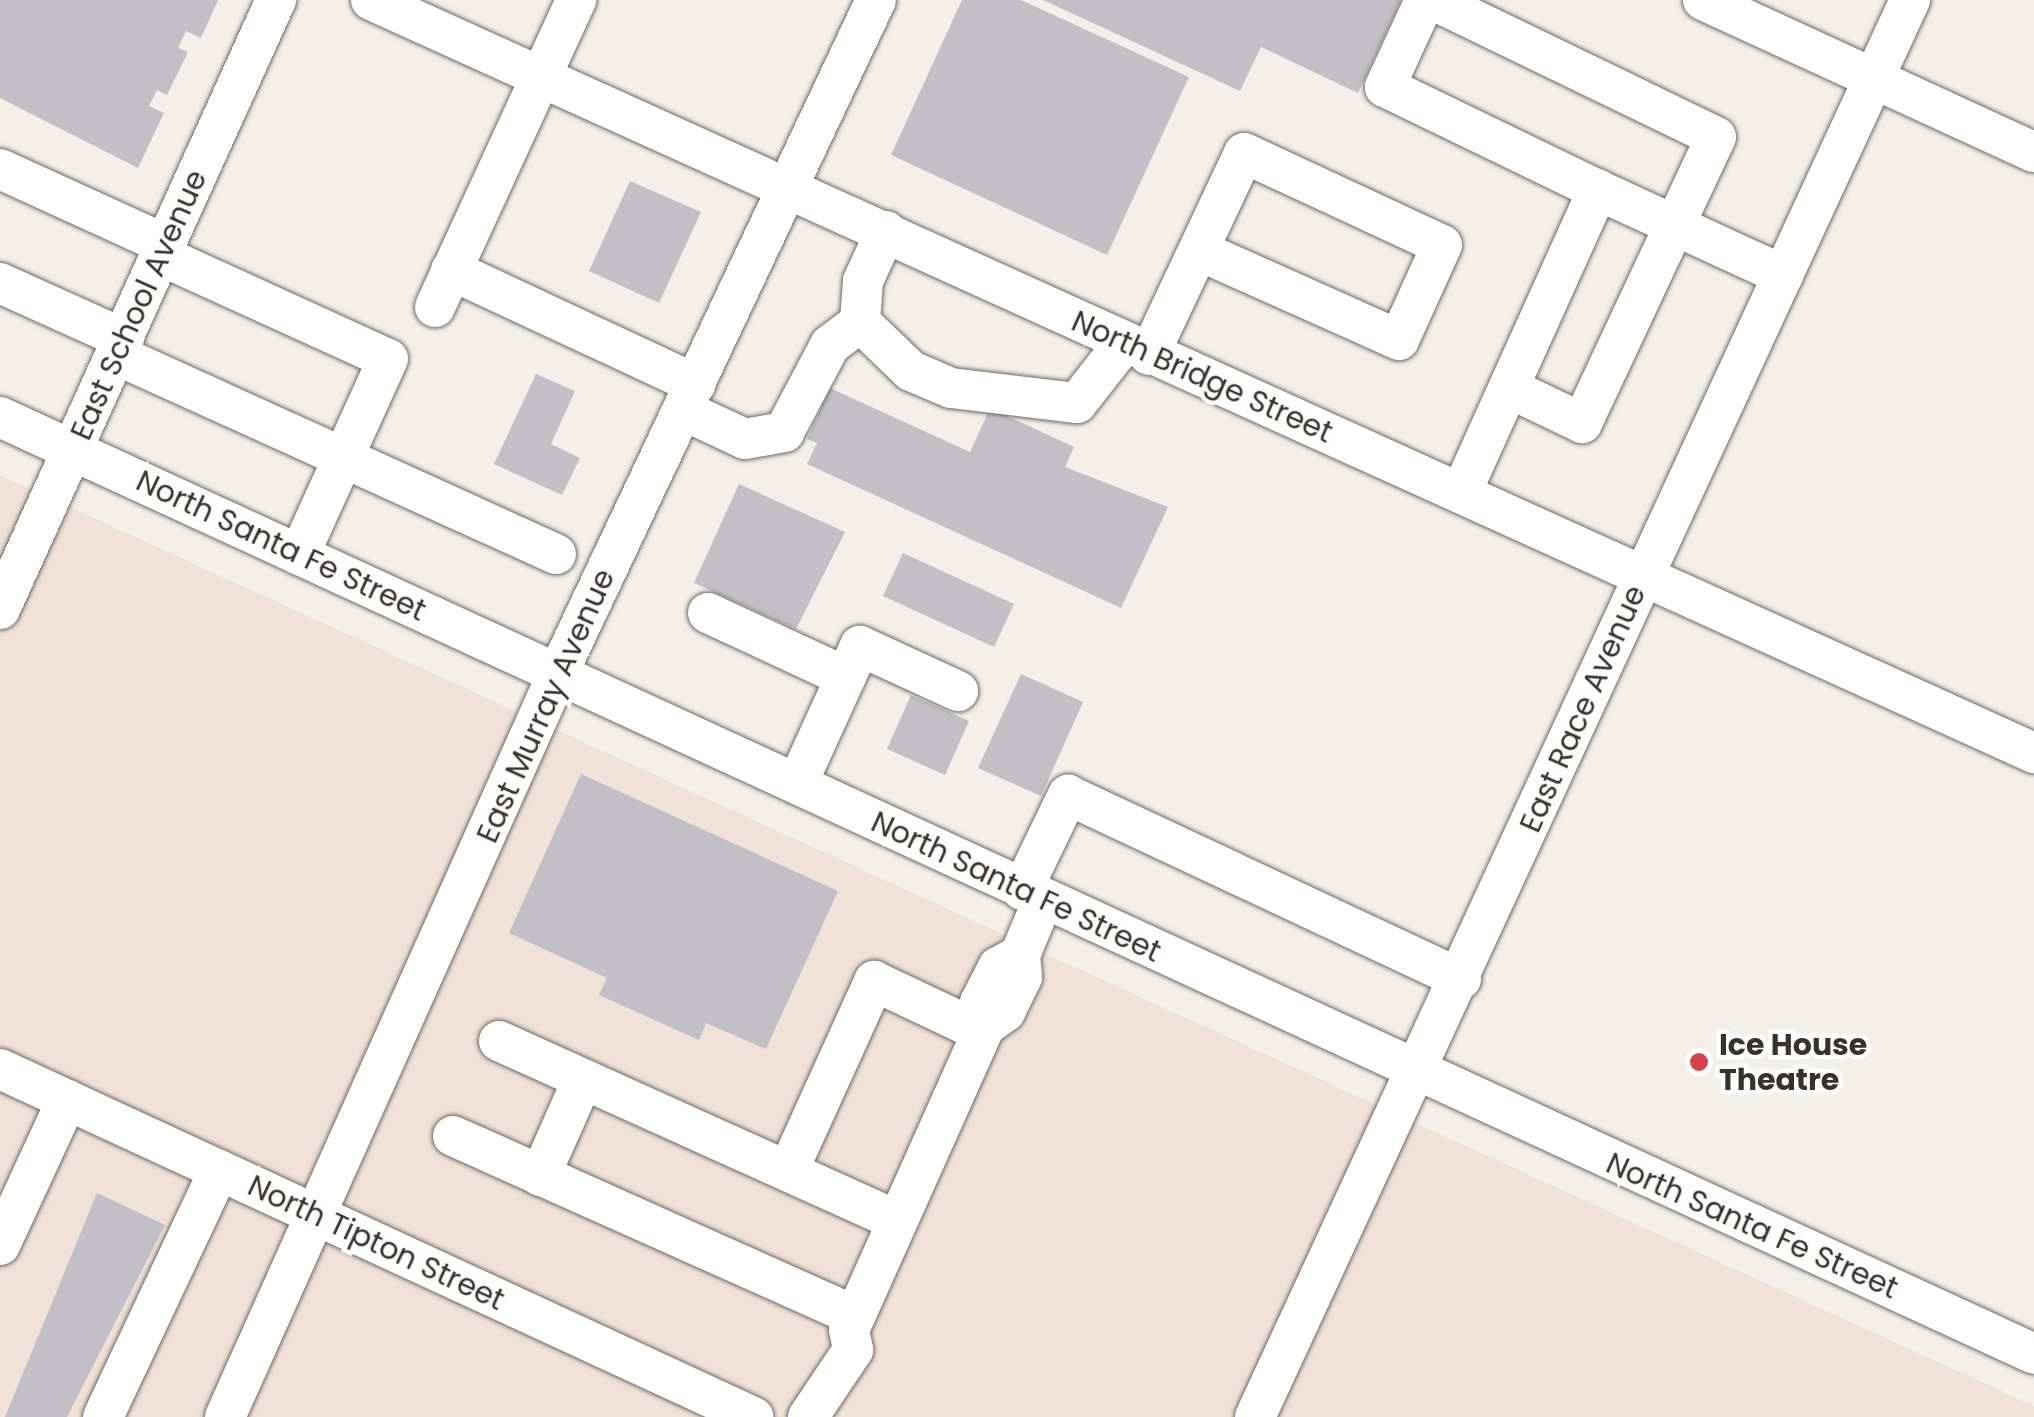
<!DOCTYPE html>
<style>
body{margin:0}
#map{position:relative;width:2034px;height:1417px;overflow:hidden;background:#f5efe9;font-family:Poppins,sans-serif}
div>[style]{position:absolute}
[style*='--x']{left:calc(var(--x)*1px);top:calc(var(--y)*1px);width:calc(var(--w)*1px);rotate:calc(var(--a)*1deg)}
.built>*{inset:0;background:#f0e2d8}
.building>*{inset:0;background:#c2bfc6}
.roads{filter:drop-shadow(0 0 2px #6f6965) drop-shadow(0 0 2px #6f6965)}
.minor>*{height:40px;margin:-20px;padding:0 20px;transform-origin:20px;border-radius:20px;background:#fff}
.dots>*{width:28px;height:28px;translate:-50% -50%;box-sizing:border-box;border:5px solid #fefdfc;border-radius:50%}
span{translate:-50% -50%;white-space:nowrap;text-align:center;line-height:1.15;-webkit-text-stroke:9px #fefdfc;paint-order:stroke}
.street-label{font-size:30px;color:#353230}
.poi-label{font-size:30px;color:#353230;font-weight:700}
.left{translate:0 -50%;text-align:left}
</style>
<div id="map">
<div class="built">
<div style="clip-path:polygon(0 475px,2034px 1406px,2034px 1417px,0 1417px)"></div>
</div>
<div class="building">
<div style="clip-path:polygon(0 0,218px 0,201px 38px,186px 31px,178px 48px,188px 52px,167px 95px,157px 90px,149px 106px,164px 113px,138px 168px,0 98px)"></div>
<div style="clip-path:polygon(962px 0,1021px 0,1189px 77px,1107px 255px,891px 155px)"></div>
<div style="clip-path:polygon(1043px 0,1401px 0,1358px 93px,1261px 47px,1240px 91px)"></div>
<div style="clip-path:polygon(630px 181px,701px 212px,659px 303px,589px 271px)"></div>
<div style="clip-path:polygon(536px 374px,575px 391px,551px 444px,580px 458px,562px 495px,494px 464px)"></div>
<div style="clip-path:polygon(830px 388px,970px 452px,990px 408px,1074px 447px,1065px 467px,1168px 507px,1121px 608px,807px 464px,817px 443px,807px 439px)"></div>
<div style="clip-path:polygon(739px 484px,845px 532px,796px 629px,694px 583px)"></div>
<div style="clip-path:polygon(903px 553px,1014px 604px,994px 647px,883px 596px)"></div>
<div style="clip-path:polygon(1021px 674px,1083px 702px,1041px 796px,978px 768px)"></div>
<div style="clip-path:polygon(911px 695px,969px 721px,945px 775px,887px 749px)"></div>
<div style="clip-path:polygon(581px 774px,838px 891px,766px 1049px,706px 1023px,699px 1040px,599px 995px,607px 978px,509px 933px)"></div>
<div style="clip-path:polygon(97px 1193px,165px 1225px,67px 1417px,5px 1417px)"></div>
</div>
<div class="roads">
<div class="minor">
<div style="--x:371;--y:0;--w:1826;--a:24.36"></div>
<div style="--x:1425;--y:0;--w:96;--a:114.7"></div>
<div style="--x:1385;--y:87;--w:237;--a:25.8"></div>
<div style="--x:1433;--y:0;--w:314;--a:25.8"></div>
<div style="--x:1716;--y:137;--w:316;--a:115.1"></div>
<div style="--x:1582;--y:423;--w:81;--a:-154.4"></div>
<div style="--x:1703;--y:0;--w:364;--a:24.7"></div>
<div style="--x:0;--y:169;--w:183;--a:24.5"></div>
<div style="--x:886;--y:231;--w:55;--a:114.7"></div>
<div style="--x:863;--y:281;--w:41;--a:94.2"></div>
<div style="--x:860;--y:322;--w:71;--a:43.9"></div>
<div style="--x:911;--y:371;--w:43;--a:23"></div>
<div style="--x:951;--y:388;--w:127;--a:6.8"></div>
<div style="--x:1077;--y:403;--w:76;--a:-51.9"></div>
<div style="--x:162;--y:256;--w:248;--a:24.5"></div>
<div style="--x:388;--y:359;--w:215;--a:114.4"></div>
<div style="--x:451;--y:270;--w:270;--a:25"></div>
<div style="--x:0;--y:283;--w:136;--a:24.3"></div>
<div style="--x:435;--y:307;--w:338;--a:-65.3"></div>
<div style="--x:117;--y:355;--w:482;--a:24.4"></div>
<div style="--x:1149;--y:355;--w:223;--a:-64.8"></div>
<div style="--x:1244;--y:153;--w:218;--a:24.9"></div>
<div style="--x:1442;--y:245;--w:104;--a:114.4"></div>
<div style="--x:1399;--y:340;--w:218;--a:-155.9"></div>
<div style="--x:683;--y:410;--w:68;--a:25.1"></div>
<div style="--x:745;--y:439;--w:40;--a:-10"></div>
<div style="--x:784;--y:432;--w:98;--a:-62.1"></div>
<div style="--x:830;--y:345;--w:38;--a:-37"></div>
<div style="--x:0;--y:417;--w:2239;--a:24.73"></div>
<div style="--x:1461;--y:493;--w:333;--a:-65.7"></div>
<div style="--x:1598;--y:190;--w:204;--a:24.7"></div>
<div style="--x:0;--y:609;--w:669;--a:-65.62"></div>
<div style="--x:708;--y:613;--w:152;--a:24.9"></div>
<div style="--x:797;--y:784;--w:152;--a:-65.5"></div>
<div style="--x:860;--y:646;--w:108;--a:24.7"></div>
<div style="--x:1022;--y:890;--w:106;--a:-64.2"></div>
<div style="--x:1068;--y:795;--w:434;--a:25.1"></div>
<div style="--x:1020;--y:955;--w:25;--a:151"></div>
<div style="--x:998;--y:967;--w:39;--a:117"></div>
<div style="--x:980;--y:1002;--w:25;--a:78"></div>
<div style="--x:985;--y:1026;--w:24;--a:-35"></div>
<div style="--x:1005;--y:1012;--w:39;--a:-64"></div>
<div style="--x:1022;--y:977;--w:22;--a:-95"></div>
<div style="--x:1020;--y:955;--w:60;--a:-67.3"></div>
<div style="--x:499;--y:1041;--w:437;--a:24.3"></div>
<div style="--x:0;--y:1069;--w:830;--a:24.8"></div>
<div style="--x:453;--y:1136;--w:440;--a:24.1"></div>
<div style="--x:788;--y:1171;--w:209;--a:-65.6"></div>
<div style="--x:874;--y:981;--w:119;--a:25.3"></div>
<div style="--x:540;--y:1176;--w:106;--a:-66.1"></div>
<div style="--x:0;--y:1245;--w:160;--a:-65.2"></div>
<div style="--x:103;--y:1417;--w:273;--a:-64.8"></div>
<div style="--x:225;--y:1417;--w:815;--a:-65.89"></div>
<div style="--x:558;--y:673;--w:744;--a:-64.71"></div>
<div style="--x:808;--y:1417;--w:81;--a:-56.1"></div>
<div style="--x:853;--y:1350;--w:20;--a:-101"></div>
<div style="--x:849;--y:1330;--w:333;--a:-65.9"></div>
<div style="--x:1255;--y:1417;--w:1561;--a:-65.19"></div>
</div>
</div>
<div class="dots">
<div style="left:1699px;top:1062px;background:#d34349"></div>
</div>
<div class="street-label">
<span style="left:139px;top:305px;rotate:-66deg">East School Avenue</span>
<span style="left:1202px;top:377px;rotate:24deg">North Bridge Street</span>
<span style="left:281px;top:546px;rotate:25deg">North Santa Fe Street</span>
<span style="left:546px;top:706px;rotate:-66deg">East Murray Avenue</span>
<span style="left:1583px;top:709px;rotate:-66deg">East Race Avenue</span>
<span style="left:1016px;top:887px;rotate:25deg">North Santa Fe Street</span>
<span style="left:1752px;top:1226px;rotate:24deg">North Santa Fe Street</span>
<span style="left:376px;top:1243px;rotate:25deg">North Tipton Street</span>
</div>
<div class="poi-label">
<span class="left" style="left:1719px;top:1062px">Ice House<br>Theatre</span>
</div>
</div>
